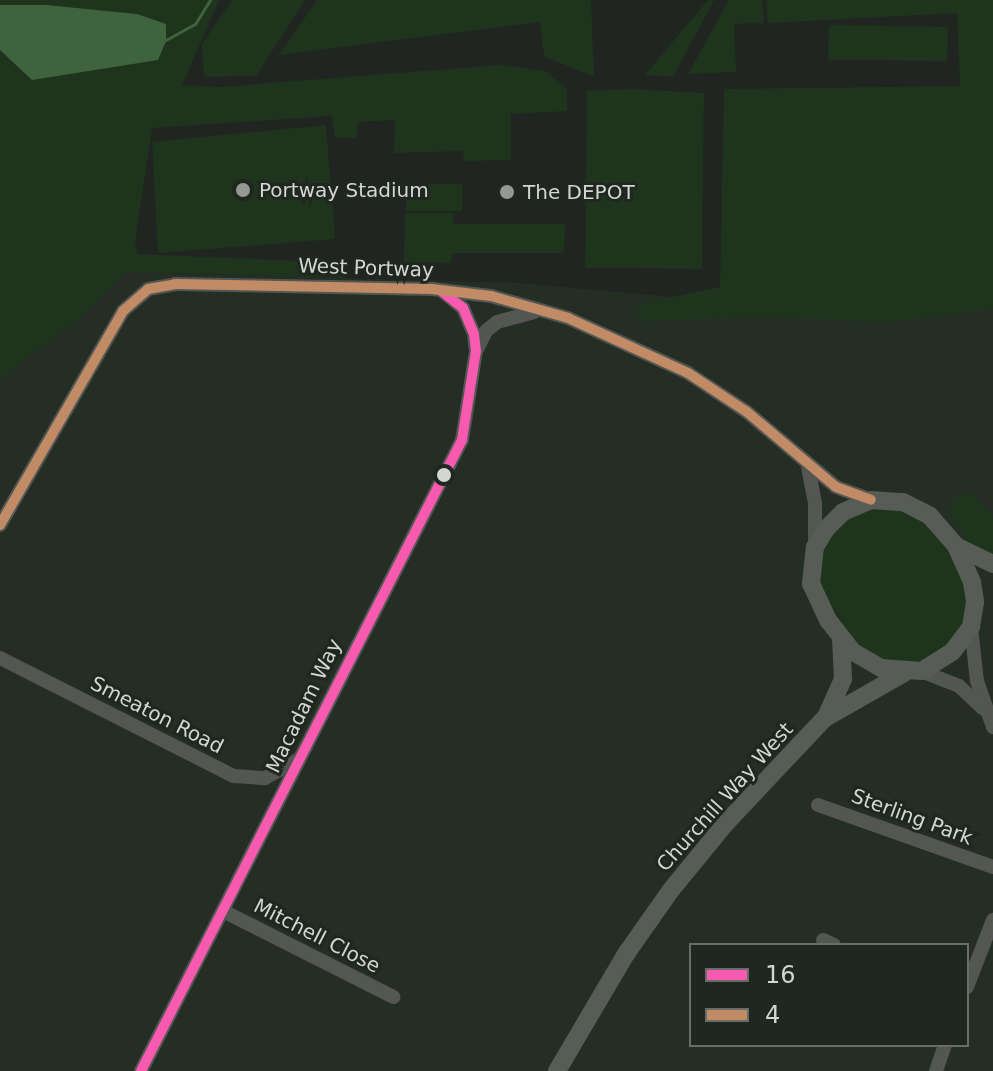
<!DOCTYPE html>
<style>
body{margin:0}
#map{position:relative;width:993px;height:1071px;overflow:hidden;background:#212521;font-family:"DejaVu Sans",sans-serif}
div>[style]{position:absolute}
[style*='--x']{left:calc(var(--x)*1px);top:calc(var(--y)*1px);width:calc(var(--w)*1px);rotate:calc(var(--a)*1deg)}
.built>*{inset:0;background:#242e24}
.green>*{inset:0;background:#1e341d}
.water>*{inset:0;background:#3f633c}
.stream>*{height:3px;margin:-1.5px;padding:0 1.5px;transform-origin:1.5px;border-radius:1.5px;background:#3f633c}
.minor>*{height:14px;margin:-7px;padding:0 7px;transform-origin:7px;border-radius:7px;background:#545653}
.major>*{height:18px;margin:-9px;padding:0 9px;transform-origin:9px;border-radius:9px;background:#575d56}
.bus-1>*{height:10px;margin:-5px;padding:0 5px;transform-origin:5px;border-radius:5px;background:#f75aaf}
.bus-2>*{height:10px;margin:-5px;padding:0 5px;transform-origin:5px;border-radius:5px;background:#c18c65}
.dots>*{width:22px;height:22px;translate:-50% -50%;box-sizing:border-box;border:4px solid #202620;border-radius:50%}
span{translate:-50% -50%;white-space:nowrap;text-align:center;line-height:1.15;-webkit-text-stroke:6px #202620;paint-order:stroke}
.poi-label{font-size:20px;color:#d3d7d2}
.left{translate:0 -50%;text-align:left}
.street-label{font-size:20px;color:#d3d7d2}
.legend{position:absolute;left:689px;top:943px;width:280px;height:104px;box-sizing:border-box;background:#202620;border:2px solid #686d67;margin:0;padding:10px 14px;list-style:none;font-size:24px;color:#d3d7d2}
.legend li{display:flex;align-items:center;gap:16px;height:40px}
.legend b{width:40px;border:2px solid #686d67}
</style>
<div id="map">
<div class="built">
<div style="clip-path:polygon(evenodd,125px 272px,520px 283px,747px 304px,993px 299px,993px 1071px,0 1071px,0 379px,82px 316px,125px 272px,691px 945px,967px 945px,967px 1045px,691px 1045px,691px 945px)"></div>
</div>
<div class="green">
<div style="clip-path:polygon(0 0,219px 0,182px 85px,220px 87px,500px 65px,545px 71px,567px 89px,567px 111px,511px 114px,511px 160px,464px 161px,463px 151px,394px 153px,395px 120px,358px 122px,357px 138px,335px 138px,332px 116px,152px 128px,135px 242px,138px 254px,346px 263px,345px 278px,125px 272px,82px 316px,0 379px)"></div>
<div style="clip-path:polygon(232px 0,305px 0,256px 76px,204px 77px,202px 44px)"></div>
<div style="clip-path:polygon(317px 0,591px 0,594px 77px,544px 56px,540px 22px,279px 55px)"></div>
<div style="clip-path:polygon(708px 0,714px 0,673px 77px,645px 75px)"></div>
<div style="clip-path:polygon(729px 0,762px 0,764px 23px,734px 24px,736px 72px,688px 74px)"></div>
<div style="clip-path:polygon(766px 0,993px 0,993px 309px,886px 322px,766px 317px,644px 321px,635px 315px,644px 303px,720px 287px,724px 89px,960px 86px,957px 13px,768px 23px)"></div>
<div style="clip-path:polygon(829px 25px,948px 27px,947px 61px,828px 60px)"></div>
<div style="clip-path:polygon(631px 89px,704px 93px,702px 269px,585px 268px,587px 91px)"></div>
<div style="clip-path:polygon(326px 125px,335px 239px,158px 253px,152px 142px)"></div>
<div style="clip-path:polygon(407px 183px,462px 184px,462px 211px,406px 211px)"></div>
<div style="clip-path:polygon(405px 213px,453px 213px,453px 224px,565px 224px,564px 253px,452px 253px,451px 263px,404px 262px)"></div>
<div style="clip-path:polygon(961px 493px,972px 494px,993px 517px,993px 557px,967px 541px,949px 512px,952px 500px)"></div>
<div style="clip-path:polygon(881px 506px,915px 513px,934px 530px,959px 566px,968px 596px,965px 620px,955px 640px,918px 664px,873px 658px,852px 640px,821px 586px,821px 555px,828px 538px,852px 514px)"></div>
</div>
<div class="water">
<div style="clip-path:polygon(0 5px,46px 5px,137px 14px,166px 24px,166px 41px,158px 60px,32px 80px,0 50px)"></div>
</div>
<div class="stream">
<div style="--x:164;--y:41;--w:35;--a:-29"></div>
<div style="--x:195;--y:24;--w:28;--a:-58"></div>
</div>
<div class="minor">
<div style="--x:476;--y:351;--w:22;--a:-63"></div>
<div style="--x:486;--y:331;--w:14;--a:-39"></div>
<div style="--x:497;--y:322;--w:38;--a:-15"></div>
<div style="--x:808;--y:467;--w:37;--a:79"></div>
<div style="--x:815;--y:503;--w:44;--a:90"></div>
<div style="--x:0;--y:525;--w:247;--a:-60.1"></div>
<div style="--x:123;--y:311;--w:33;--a:-41"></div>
<div style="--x:148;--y:289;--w:27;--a:-10"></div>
<div style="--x:175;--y:284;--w:257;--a:1.1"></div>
<div style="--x:432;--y:289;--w:59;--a:6.8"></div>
<div style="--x:491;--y:296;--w:80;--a:15.9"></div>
<div style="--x:568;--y:318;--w:132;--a:24.6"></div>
<div style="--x:688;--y:373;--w:71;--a:33.5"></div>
<div style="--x:747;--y:412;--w:116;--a:40.1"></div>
<div style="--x:836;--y:487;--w:37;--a:20"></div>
<div style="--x:971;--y:627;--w:54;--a:83.7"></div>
<div style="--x:977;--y:681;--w:49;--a:70.8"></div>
<div style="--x:0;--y:658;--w:262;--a:26.8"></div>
<div style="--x:234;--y:776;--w:31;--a:4"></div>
<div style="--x:265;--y:778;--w:38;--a:-29"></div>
<div style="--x:921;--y:671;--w:41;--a:21.5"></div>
<div style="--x:959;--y:686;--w:33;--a:43"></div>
<div style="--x:818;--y:805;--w:186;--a:19.5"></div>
<div style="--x:223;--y:911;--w:191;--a:26.8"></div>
<div style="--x:823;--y:940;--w:12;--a:24"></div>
<div style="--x:967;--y:987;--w:72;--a:-68.8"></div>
<div style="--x:141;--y:1071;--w:708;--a:-63.04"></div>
<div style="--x:462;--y:440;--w:90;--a:-81.1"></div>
<div style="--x:476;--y:351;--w:17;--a:-97"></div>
<div style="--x:474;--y:334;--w:28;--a:-113"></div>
<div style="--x:463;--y:308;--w:28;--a:-141"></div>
<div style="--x:936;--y:1071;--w:28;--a:-71"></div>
</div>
<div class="major">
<div style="--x:871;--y:500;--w:32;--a:4"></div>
<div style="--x:903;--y:502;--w:30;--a:27"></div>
<div style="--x:930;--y:516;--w:40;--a:49"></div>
<div style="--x:956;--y:546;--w:39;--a:66"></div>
<div style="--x:972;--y:582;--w:20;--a:81"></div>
<div style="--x:975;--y:602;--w:25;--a:99"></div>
<div style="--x:971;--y:627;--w:31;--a:127"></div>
<div style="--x:952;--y:652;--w:36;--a:148"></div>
<div style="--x:921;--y:671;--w:40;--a:-175.7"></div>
<div style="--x:881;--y:668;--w:32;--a:-150"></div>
<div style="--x:853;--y:652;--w:41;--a:-128"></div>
<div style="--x:828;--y:620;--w:40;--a:-115"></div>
<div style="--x:811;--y:584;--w:37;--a:-84"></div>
<div style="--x:815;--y:547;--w:21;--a:-59"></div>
<div style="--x:826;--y:529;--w:24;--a:-45"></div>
<div style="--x:843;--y:512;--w:30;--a:-23"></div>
<div style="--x:956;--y:546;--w:41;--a:25.9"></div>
<div style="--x:827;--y:717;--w:89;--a:-29.7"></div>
<div style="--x:557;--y:1071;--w:136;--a:-59.5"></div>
<div style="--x:626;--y:954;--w:78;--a:-54.9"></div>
<div style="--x:671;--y:890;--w:85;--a:-50.7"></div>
<div style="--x:725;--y:824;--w:147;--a:-46.7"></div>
<div style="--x:826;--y:717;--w:42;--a:-65.9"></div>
<div style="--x:843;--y:679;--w:40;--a:-92.9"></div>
</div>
<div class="bus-1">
<div style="--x:141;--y:1071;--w:708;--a:-63.04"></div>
<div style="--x:462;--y:440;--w:90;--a:-81.1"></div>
<div style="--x:476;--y:351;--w:17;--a:-97"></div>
<div style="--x:474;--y:334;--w:28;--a:-113"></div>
<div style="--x:463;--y:308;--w:29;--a:-142"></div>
</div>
<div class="bus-2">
<div style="--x:0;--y:525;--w:247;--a:-60.1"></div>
<div style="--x:123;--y:311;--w:33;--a:-41"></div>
<div style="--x:148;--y:289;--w:27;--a:-10"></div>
<div style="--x:175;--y:284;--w:257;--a:1.1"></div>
<div style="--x:432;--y:289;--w:59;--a:6.8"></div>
<div style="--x:491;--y:296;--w:80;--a:15.9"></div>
<div style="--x:568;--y:318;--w:132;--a:24.6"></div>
<div style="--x:688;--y:373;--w:71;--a:33.5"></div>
<div style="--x:747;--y:412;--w:116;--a:40.1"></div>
<div style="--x:836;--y:487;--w:37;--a:20"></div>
</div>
<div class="dots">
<div style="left:243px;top:190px;background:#959994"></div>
<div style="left:507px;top:192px;background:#959994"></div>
<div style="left:444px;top:475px;background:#d3d7d2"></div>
</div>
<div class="poi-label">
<span class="left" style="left:259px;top:190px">Portway Stadium</span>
<span class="left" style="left:523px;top:192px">The DEPOT</span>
</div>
<div class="street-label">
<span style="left:366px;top:268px;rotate:2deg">West Portway</span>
<span style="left:304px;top:706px;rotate:-64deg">Macadam Way</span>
<span style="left:157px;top:715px;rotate:27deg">Smeaton Road</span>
<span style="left:725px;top:797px;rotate:-48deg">Churchill Way West</span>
<span style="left:912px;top:817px;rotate:20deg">Sterling Park</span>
<span style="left:317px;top:936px;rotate:27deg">Mitchell Close</span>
</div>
<ul class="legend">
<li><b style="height:10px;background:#f75aaf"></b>16</li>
<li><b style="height:10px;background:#c18c65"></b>4</li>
</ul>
</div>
